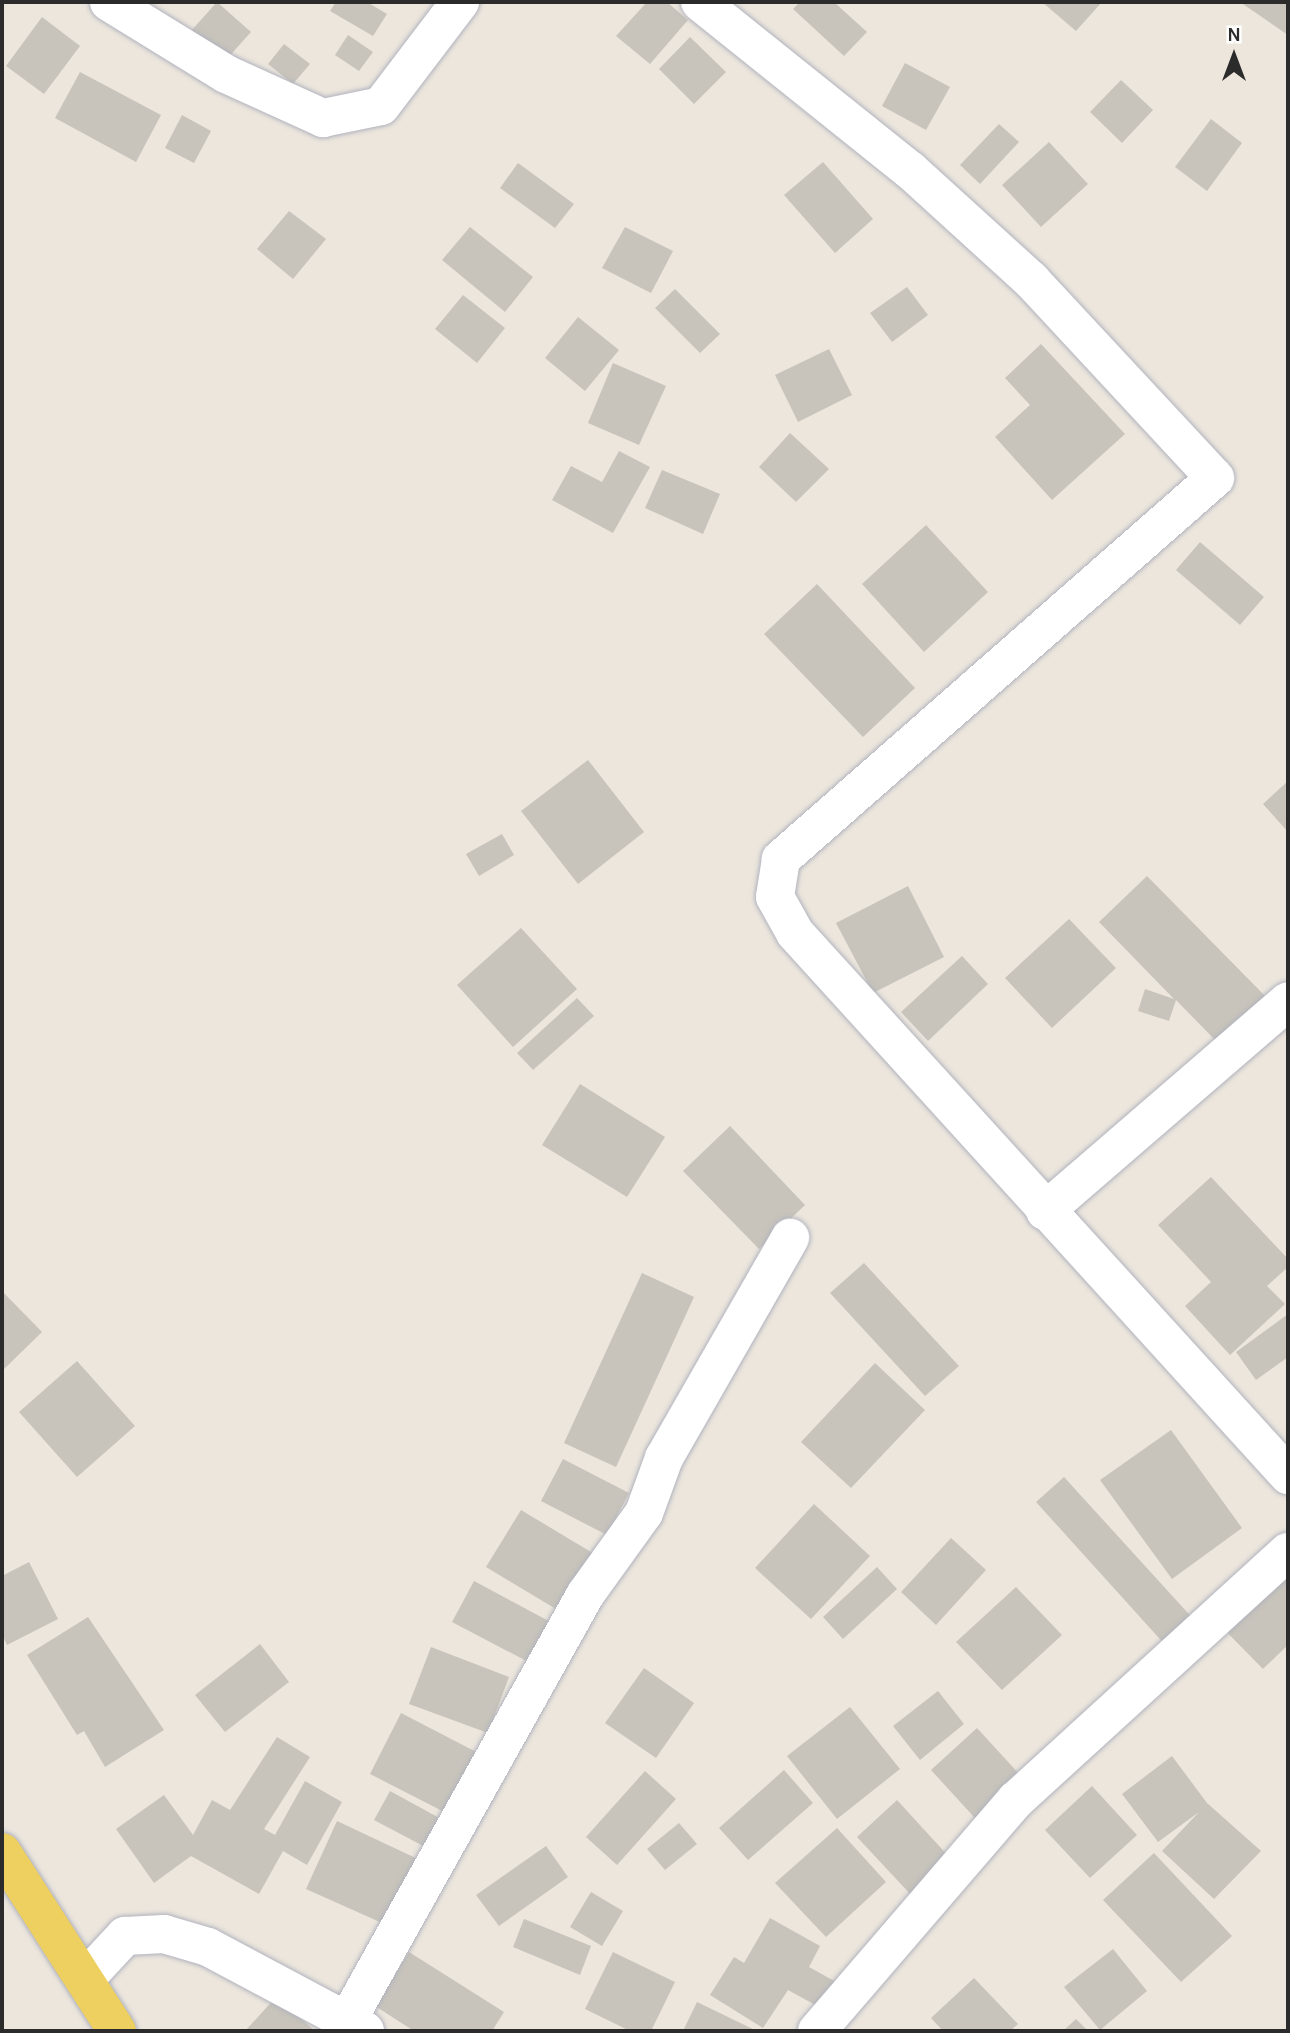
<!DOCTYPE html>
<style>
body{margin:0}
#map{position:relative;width:1290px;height:2033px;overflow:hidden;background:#ece6dd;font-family:Karla,sans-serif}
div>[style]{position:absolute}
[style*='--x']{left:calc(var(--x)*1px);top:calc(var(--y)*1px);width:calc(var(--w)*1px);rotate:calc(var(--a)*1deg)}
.building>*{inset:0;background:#c8c4bb}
.roads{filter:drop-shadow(0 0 2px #b1b3be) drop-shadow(0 0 2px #b1b3be)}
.minor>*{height:38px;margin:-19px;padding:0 19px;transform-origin:19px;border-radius:19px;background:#fff}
.major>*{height:38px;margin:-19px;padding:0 19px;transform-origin:19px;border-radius:19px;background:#eed060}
span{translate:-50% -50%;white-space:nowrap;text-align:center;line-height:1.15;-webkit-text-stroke:5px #fff;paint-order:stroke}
.frame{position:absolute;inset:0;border:4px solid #2b2b2b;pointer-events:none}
.north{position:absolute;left:1199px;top:21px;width:70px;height:70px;-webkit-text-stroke:5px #fff;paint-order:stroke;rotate:0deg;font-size:19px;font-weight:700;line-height:28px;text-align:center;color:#2b2b2b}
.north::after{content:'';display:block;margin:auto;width:24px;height:32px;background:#2b2b2b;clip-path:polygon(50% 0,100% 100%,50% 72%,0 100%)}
</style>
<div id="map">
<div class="building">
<div style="clip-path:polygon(217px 2px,251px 32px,225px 61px,191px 31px)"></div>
<div style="clip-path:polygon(336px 2px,367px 2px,387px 14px,373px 36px,330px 11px)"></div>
<div style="clip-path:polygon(647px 2px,667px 2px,688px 20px,650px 64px,616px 36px)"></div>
<div style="clip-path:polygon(800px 2px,834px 2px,867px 32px,844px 56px,793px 9px)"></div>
<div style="clip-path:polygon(1042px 2px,1102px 2px,1076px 31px)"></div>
<div style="clip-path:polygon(1240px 2px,1288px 2px,1288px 35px)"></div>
<div style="clip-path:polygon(42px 17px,80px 46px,44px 94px,6px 66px)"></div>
<div style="clip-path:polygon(348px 35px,373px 52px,359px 71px,335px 55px)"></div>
<div style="clip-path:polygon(690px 37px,726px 72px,694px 104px,659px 69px)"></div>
<div style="clip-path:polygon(284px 44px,310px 64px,293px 84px,268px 64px)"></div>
<div style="clip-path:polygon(905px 63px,950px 87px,926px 130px,882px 106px)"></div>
<div style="clip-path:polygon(80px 72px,161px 115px,136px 162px,55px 118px)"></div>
<div style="clip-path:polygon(1121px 80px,1153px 110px,1122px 143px,1090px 112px)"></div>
<div style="clip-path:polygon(182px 115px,211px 131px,194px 163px,165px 148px)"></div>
<div style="clip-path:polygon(1211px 119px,1242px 143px,1207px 191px,1175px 167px)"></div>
<div style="clip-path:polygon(999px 124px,1019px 142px,980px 184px,960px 165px)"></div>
<div style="clip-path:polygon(1049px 142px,1088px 184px,1041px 227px,1002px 185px)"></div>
<div style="clip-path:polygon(823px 162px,873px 219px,835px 253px,784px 195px)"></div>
<div style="clip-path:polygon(518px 163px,574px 204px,555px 228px,500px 188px)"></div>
<div style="clip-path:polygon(289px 211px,326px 239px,293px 279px,257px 249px)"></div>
<div style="clip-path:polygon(470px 227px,533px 277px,505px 312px,442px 260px)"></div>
<div style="clip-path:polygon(625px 227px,673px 251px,651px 293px,602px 268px)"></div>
<div style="clip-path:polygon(907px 287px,928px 315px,892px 342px,870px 313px)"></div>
<div style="clip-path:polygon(675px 289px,720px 334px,700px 353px,655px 308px)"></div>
<div style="clip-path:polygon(463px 295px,505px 328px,477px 363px,435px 329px)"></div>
<div style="clip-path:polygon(578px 317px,619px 350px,585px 391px,545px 358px)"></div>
<div style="clip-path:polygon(1041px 344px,1125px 434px,1052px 500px,995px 437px,1030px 405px,1005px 378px)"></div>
<div style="clip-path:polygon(829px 349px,852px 395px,798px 422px,775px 375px)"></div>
<div style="clip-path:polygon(613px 363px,666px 386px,639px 445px,588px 423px)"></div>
<div style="clip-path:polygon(790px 433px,829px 469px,796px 502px,759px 467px)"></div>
<div style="clip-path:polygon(619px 451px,650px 467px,613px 533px,552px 500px,571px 466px,602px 482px)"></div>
<div style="clip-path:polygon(662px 470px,720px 494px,703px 534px,645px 508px)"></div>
<div style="clip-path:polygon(926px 525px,988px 592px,924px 652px,862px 584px)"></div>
<div style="clip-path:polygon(1200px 542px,1264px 597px,1240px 625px,1176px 570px)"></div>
<div style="clip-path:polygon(817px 584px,915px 688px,863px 737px,764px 634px)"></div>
<div style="clip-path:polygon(588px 760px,644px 832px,578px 884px,521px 811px)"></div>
<div style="clip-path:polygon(1288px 781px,1288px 832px,1263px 804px)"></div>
<div style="clip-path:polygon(502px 834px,514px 855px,479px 876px,466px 854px)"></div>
<div style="clip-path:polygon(1147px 876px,1267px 998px,1220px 1045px,1176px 1000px,1169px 1021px,1138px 1011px,1145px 989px,1174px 999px,1099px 922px)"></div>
<div style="clip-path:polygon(908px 886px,944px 957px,873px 993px,836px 923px)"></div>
<div style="clip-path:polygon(1069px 919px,1116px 968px,1052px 1028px,1005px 978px)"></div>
<div style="clip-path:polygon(521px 928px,577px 989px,513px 1047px,457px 985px)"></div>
<div style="clip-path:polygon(962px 956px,988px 984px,928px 1041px,901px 1012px)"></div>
<div style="clip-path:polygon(577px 998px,594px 1016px,533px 1070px,517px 1053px)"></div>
<div style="clip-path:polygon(580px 1084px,665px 1137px,627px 1197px,542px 1145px)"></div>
<div style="clip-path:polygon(730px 1126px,805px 1205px,759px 1249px,683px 1171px)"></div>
<div style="clip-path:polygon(1211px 1177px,1288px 1259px,1288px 1267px,1267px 1286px,1285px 1304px,1230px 1355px,1185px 1306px,1211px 1282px,1158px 1225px)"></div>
<div style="clip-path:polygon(864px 1263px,959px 1366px,925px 1396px,830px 1293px)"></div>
<div style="clip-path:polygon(642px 1273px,694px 1297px,616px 1467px,564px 1443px)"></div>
<div style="clip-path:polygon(2px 1291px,42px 1332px,2px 1371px)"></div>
<div style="clip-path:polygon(1288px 1314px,1288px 1357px,1256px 1380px,1236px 1352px)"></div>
<div style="clip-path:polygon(77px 1361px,135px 1426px,77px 1477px,19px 1412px)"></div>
<div style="clip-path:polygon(875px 1363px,925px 1410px,851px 1488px,801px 1442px)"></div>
<div style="clip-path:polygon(1171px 1430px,1242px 1528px,1172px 1579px,1100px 1480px)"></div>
<div style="clip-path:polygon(563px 1459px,629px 1493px,607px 1535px,541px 1501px)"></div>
<div style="clip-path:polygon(1064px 1477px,1197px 1623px,1168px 1648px,1036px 1502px)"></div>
<div style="clip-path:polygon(814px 1504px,870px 1556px,811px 1619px,755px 1568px)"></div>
<div style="clip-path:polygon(521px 1510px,596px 1555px,561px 1612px,486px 1567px)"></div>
<div style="clip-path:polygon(951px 1538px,986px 1570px,936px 1625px,901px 1592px)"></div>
<div style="clip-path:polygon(1288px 1541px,1288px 1645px,1263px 1669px,1210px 1615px)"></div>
<div style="clip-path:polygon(29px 1562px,58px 1619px,7px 1645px,2px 1634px,2px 1576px)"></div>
<div style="clip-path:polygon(877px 1567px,897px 1589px,843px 1639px,823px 1617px)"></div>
<div style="clip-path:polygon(474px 1581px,558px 1626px,536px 1666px,452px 1622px)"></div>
<div style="clip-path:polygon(1016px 1587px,1062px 1635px,1002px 1690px,956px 1642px)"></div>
<div style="clip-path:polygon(88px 1617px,164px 1730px,105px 1767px,84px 1731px,77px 1735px,27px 1655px)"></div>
<div style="clip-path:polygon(260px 1644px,289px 1682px,225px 1732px,195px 1695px)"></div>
<div style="clip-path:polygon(431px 1647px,509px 1677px,488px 1733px,409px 1704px)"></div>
<div style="clip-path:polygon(644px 1668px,694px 1703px,656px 1758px,605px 1723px)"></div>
<div style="clip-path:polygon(938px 1691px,964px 1724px,920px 1760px,893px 1726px)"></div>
<div style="clip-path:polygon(850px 1707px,900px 1769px,837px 1819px,787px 1756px)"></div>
<div style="clip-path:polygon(401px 1713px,484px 1756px,452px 1816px,370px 1774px)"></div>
<div style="clip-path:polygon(977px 1728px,1030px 1786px,984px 1828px,931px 1770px)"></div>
<div style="clip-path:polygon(277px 1737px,310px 1757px,264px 1829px,275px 1835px,305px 1781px,342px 1802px,307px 1865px,283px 1851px,259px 1894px,191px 1856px,154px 1883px,116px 1829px,164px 1795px,193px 1835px,212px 1800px,230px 1810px)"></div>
<div style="clip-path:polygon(1172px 1756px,1207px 1803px,1261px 1851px,1214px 1899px,1162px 1851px,1199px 1812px,1158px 1842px,1122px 1794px)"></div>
<div style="clip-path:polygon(784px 1770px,813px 1803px,748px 1860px,719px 1828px)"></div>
<div style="clip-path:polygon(645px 1771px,676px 1799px,617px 1865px,586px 1837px)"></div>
<div style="clip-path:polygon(1092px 1786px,1137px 1835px,1090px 1878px,1045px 1830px)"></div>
<div style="clip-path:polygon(390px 1791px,443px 1820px,427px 1848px,374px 1820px)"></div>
<div style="clip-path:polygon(897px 1800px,951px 1859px,912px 1896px,857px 1837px)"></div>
<div style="clip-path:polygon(337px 1821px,422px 1861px,391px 1927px,306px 1889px)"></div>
<div style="clip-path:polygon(679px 1823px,697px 1844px,665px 1870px,647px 1849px)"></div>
<div style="clip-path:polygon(837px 1828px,886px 1882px,826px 1937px,775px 1883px)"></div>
<div style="clip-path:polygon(546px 1846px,568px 1877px,499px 1926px,476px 1895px)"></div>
<div style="clip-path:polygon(1154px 1853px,1232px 1936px,1181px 1982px,1103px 1900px)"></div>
<div style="clip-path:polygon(591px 1892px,623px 1911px,602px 1946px,570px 1927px)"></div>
<div style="clip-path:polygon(770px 1918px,820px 1946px,809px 1967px,845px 1987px,830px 2013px,788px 1990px,763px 2028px,710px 1995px,734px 1957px,744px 1963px)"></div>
<div style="clip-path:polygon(524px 1919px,591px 1946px,580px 1975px,513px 1947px)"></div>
<div style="clip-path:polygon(1113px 1949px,1147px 1991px,1100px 2030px,1064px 1987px)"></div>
<div style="clip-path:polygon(409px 1952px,504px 2012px,492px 2031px,414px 2031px,375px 2006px)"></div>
<div style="clip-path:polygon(613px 1952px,675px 1982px,651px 2031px,630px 2031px,585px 2009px)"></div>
<div style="clip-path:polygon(974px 1978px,1018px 2024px,1010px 2031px,943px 2031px,931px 2018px)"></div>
<div style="clip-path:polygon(276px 1997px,315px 2031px,245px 2031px)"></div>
<div style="clip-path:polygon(697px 2002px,757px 2031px,683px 2031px)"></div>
<div style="clip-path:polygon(1076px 2019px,1088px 2031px,1063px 2031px)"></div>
</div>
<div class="roads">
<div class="minor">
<div style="--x:109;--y:2;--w:137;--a:31.6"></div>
<div style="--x:226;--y:74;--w:107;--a:24.4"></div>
<div style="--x:323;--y:118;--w:59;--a:-11.7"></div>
<div style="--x:381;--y:106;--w:131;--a:-52.8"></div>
<div style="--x:700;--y:2;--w:269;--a:38.7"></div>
<div style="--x:910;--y:170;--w:164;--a:42.3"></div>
<div style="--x:1031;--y:280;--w:270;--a:47.1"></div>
<div style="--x:1215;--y:478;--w:578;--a:138.72"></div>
<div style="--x:781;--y:859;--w:38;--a:99"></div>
<div style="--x:775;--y:897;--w:41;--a:60.9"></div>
<div style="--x:795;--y:933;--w:733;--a:47.71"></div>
<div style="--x:1045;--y:1211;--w:321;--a:-40.8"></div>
<div style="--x:85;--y:1979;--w:59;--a:-47.1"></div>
<div style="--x:125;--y:1936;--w:39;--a:-3"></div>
<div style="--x:164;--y:1934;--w:46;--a:16.5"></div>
<div style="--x:208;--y:1947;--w:178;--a:28.1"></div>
<div style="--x:347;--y:2021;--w:488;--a:-60.8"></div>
<div style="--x:585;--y:1595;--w:101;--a:-54.3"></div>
<div style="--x:644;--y:1513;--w:59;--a:-70"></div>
<div style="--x:664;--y:1458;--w:254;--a:-60.2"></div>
<div style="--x:817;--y:2031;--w:305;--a:-49.3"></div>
<div style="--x:1016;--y:1800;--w:368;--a:-42.4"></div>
</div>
<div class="major">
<div style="--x:2;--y:1852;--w:213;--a:57.3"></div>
</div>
</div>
<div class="frame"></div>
<div class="north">N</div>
</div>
